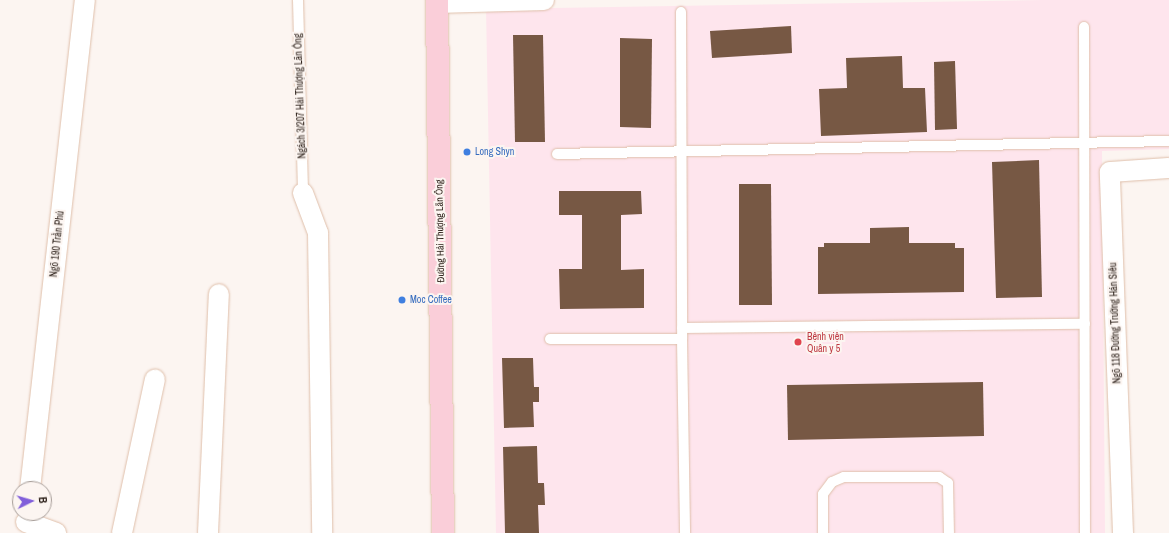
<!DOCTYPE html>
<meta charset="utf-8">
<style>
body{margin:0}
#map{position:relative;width:1169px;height:533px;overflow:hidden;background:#fcf5f1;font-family:"Archivo Narrow",sans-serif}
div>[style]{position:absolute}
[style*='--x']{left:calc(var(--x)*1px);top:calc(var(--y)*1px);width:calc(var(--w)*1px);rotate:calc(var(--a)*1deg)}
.medical>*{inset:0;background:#fee5ed}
.building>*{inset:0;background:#775844}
.roads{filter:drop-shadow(0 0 1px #dfbfaa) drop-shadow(0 0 1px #dfbfaa)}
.lane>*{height:10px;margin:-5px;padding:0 5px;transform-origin:5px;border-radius:5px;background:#fff}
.street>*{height:20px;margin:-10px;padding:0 10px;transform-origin:10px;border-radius:10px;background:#fff}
.secondary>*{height:22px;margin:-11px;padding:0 11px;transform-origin:11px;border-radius:11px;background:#faced9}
.dots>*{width:11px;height:11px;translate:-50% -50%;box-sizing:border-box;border:2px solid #fcf5f1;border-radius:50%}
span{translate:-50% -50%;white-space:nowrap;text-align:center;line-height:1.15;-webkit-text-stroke:4px #fcf5f1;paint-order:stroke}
.street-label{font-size:10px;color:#271b14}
.shop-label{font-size:10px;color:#366cbe}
.left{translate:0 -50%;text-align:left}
.health-label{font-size:10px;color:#be3a42}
.north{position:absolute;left:12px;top:481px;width:40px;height:40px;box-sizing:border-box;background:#fcf5f1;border:1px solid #a79e99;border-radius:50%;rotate:85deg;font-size:11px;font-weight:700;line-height:16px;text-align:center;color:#271b14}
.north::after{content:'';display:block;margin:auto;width:14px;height:18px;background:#815fda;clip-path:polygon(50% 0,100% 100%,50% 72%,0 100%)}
</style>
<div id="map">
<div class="medical">
<div style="clip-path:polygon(1042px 0,1169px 0,1169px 149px,1102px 151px,1105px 533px,496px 533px,486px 9px)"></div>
</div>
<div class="building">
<div style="clip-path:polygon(791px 26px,792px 53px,712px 58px,710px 31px)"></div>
<div style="clip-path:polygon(513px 35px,543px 35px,545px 142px,515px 142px)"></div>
<div style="clip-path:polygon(620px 38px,652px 39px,651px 128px,620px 127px)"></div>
<div style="clip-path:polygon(902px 56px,903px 88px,925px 88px,927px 132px,821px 136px,819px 89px,847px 88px,846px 58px)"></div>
<div style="clip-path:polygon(955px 61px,957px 129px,935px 130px,934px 62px)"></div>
<div style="clip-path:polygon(1039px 160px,1042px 297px,996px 298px,992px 162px)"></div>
<div style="clip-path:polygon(739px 184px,771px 184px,772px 305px,739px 305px)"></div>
<div style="clip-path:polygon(559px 191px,641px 191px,642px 214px,621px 215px,621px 270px,644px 269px,644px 308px,560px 309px,559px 269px,582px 269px,582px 215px,559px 215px)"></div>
<div style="clip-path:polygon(909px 227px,909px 243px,955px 243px,955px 248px,964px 248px,964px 292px,818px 294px,818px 247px,824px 247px,824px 243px,870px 243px,870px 228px)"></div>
<div style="clip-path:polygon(502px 358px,533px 358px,534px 387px,539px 387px,539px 402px,533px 402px,534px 427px,504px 428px)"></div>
<div style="clip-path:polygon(983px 382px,984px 436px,788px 440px,787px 385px)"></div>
<div style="clip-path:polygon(537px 446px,538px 483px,544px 483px,545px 505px,538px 505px,539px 533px,505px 533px,503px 447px)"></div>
</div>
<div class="roads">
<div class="lane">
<div style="--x:298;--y:0;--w:193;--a:88.5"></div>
<div style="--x:681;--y:12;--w:327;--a:89.8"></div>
<div style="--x:682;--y:339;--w:194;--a:89.1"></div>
<div style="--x:1084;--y:27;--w:506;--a:89.89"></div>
<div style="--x:557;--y:154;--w:612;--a:-1.22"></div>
<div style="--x:682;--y:328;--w:403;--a:-0.6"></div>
<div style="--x:550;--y:339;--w:132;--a:0"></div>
<div style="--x:823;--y:533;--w:39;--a:-90"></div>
<div style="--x:823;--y:494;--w:15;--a:-53"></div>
<div style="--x:832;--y:482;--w:13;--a:-23"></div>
<div style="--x:844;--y:477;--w:95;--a:0"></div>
<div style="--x:939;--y:477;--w:11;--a:34"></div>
<div style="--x:948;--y:483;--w:50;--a:88.9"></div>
</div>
<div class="street">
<div style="--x:437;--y:3;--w:107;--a:-1.6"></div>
<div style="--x:303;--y:193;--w:43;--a:69.4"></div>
<div style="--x:318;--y:233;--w:300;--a:89.2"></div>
<div style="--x:30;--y:489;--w:492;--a:-83.6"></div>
<div style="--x:26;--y:522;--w:32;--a:20"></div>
<div style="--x:122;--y:533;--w:157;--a:-77.9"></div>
<div style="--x:208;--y:533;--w:239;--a:-87.4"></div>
<div style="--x:1123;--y:533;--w:361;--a:-92.1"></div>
<div style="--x:1110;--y:172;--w:59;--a:-3.9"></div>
</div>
<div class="secondary">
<div style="--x:437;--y:0;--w:533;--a:89.36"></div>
</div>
</div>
<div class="dots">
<div style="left:467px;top:152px;background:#3f7fe0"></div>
<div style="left:402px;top:300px;background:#3f7fe0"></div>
<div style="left:798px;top:342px;background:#e0444e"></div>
</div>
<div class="street-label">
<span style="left:300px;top:96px;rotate:-92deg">Ngách 3/207 Hải Thượng Lãn Ông</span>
<span style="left:440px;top:231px;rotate:-91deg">Đường Hải Thượng Lãn Ông</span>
<span style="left:57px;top:244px;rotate:-84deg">Ngõ 190 Trần Phú</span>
<span style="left:1115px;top:323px;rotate:-92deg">Ngõ 118 Đường Trường Hán Siêu</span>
</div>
<div class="shop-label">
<span class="left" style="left:475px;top:152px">Long Shyn</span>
<span class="left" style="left:410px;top:300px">Moc Coffee</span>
</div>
<div class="health-label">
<span class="left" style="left:807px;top:342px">Bệnh viện<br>Quân y 5</span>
</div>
<div class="north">B</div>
</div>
